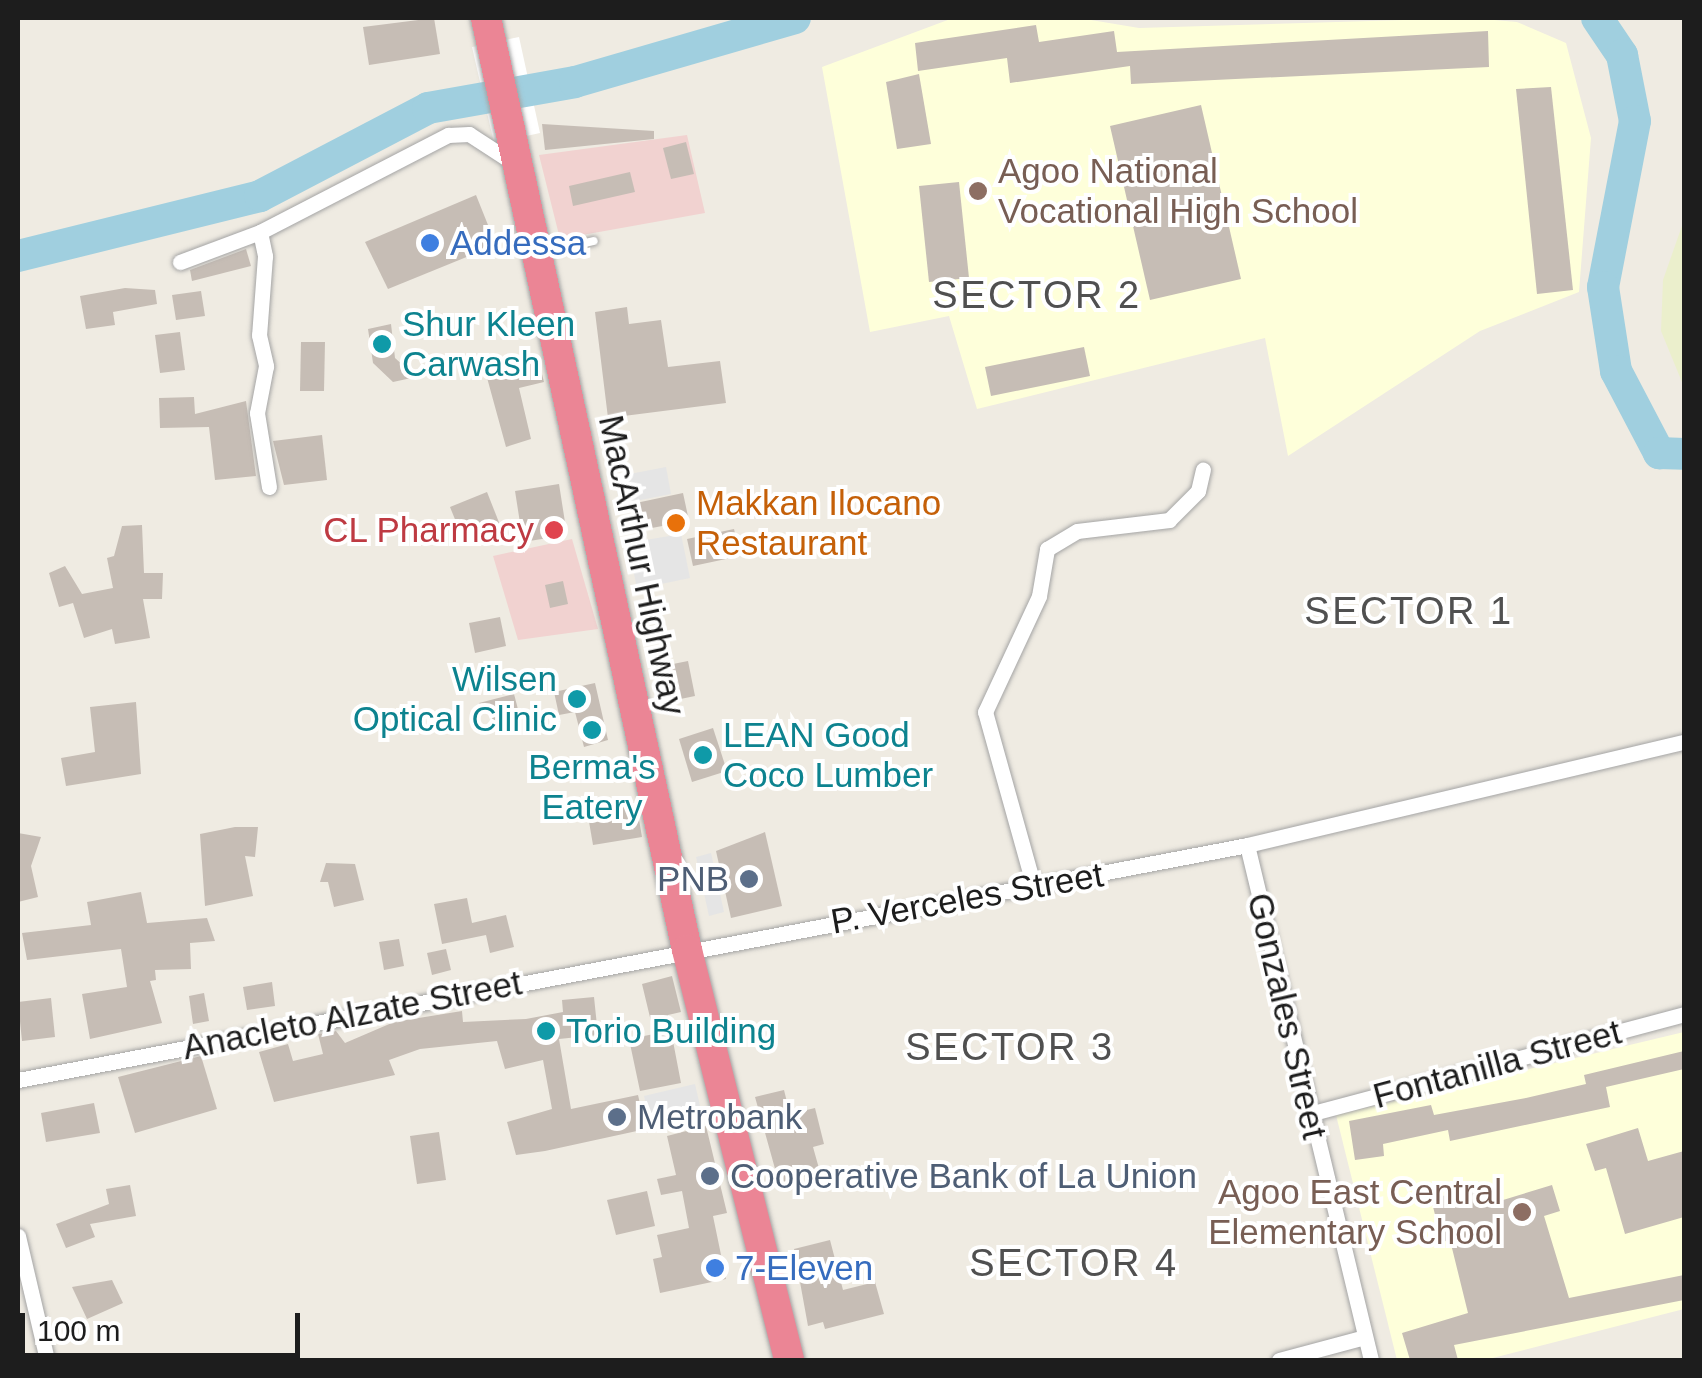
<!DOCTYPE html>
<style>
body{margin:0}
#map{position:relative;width:1702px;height:1378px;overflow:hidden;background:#efebe2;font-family:Arial,sans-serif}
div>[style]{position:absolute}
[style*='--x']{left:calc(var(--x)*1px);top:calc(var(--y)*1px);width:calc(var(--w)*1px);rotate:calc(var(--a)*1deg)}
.commercial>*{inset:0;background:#f1d2d0}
.education>*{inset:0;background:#feffda}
.farmland>*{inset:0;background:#ebefcc}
.parking>*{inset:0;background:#e5e5e5}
.pier>*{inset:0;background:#fff}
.river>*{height:32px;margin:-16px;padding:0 16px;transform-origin:16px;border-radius:16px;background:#a0cfdf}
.building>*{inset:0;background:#c6bdb5}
.roads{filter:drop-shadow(0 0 2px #a4a4a4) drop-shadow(0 0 2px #a4a4a4)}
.lane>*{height:8px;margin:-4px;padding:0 4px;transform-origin:4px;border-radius:4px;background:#fff}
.street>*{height:15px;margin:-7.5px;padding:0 7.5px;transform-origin:7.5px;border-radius:7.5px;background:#fff}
.highway>*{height:30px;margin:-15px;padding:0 15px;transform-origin:15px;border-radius:15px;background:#eb8595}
.dots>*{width:28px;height:28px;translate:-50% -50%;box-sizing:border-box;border:5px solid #fff;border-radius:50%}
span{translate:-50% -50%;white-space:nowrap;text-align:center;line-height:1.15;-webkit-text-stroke:8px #fff;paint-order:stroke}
.education-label{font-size:35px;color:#785e54}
.left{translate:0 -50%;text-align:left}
.right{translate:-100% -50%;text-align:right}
.shop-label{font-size:35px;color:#366cbe}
.culture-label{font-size:35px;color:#0d838f}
.food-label{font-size:35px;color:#c56008}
.health-label{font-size:35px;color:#be3a42}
.street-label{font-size:35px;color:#1d1d1d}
.service-label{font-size:35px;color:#4e5e75}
.neighbourhood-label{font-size:38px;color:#505050;letter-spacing:2.5px}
.frame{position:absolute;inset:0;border:20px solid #1d1d1d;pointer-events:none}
.scale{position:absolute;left:20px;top:1313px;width:280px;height:45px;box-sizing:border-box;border:5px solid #1d1d1d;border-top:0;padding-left:12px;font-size:30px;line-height:35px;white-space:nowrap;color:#1d1d1d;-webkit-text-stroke:8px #fff;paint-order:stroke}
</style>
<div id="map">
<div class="commercial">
<div style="clip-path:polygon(687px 135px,705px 213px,560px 239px,539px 155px)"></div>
<div style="clip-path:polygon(572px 539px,598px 629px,518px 640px,493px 556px)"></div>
</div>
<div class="education">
<div style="clip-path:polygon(953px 18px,1079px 18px,1139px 28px,1471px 18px,1517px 22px,1566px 43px,1591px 138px,1579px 292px,1480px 331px,1288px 456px,1265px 338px,977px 409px,949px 316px,870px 332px,822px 67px)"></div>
<div style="clip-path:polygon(1684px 1032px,1684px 1309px,1485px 1360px,1397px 1360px,1336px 1115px)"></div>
</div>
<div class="farmland">
<div style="clip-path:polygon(1684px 220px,1684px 387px,1661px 331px,1663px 280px)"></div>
</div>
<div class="parking">
<div style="clip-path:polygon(666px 467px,671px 494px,620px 504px,614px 477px)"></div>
<div style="clip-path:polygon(681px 534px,690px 578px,637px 589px,628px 543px)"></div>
<div style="clip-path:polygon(711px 853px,724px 912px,709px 916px,696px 857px)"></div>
<div style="clip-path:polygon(695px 1084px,703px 1119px,652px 1131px,644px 1096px)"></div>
</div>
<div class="pier">
<div style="clip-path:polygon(519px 37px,540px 133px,494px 143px,472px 47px)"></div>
</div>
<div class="river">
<div style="--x:1597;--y:18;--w:45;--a:56"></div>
<div style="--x:1622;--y:55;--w:67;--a:78.9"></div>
<div style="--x:1635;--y:121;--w:169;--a:100.9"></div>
<div style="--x:1603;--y:287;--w:85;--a:81.2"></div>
<div style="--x:1616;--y:371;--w:93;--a:62.3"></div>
<div style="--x:1659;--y:453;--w:25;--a:2"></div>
<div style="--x:18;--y:256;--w:249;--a:-13.9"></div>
<div style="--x:260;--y:196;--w:190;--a:-27.6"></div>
<div style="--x:428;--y:108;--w:149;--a:-10"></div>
<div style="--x:575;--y:82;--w:229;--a:-16.2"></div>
</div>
<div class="building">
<div style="clip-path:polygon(434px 18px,440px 54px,369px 65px,363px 27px)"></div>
<div style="clip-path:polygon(1036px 25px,1039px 42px,1114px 31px,1117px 52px,1488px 31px,1489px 67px,1131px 84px,1130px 66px,1010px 83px,1007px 58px,918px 71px,915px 43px)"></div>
<div style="clip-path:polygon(919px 74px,931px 144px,897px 149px,886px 82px)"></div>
<div style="clip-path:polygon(1551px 87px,1573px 290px,1537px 294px,1516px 89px)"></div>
<div style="clip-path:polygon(1201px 105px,1241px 279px,1150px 300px,1110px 126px)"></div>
<div style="clip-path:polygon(542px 124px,654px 131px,654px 139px,545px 150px)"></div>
<div style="clip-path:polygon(686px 142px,694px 174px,671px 179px,663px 148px)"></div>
<div style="clip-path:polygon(630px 172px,635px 192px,573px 206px,569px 186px)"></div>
<div style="clip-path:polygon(959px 182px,969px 278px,929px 282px,919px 186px)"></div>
<div style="clip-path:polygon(476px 195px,496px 245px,388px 289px,365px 242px)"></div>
<div style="clip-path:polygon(246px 249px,251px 266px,192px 281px,190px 270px)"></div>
<div style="clip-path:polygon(125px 288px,155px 290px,157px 304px,113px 312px,115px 325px,86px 329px,80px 296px)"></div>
<div style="clip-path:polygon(201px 291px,205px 316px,176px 320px,172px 295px)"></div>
<div style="clip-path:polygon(627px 307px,629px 324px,661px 320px,668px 367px,720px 361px,726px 403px,608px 418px,595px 312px)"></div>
<div style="clip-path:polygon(391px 324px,395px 358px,416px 377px,393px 382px,373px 363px,368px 329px)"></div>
<div style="clip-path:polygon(180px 332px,185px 370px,160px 373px,155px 335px)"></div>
<div style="clip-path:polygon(301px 342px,325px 342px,324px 391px,300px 391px)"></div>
<div style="clip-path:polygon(1084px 347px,1090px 376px,991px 396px,985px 367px)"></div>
<div style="clip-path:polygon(539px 362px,544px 382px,519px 388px,531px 439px,506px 447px,486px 374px)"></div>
<div style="clip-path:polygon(194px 397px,195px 414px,246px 401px,256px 476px,215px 480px,209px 427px,160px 428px,159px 398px)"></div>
<div style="clip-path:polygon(322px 435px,327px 480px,284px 485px,273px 441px)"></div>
<div style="clip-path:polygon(559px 484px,567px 535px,523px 542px,515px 491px)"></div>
<div style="clip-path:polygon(487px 492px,502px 530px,465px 544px,450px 507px)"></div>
<div style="clip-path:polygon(683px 493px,689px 521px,641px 530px,636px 503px)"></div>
<div style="clip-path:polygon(142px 525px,144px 573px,163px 573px,162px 599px,143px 599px,150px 638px,115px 644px,112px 629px,84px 638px,73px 603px,59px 607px,49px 573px,65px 566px,82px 594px,113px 588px,107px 558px,114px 556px,122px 526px)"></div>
<div style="clip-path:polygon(734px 529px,740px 556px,693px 566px,687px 539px)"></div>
<div style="clip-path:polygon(563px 581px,568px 604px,550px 608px,545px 585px)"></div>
<div style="clip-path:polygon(500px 617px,506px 646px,475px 653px,469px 623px)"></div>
<div style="clip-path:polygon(688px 661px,695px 696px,661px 703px,653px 668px)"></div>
<div style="clip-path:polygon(595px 683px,608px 740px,584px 747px,575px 712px,559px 715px,554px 692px)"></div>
<div style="clip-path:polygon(514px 694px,520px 717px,496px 723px,479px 703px)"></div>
<div style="clip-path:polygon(136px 702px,141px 774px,66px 786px,61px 758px,95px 752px,90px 707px)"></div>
<div style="clip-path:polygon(713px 728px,727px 771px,692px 782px,679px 739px)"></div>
<div style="clip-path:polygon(636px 802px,642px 837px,593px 845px,587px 810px)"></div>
<div style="clip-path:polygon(235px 827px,258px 827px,255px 857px,245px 856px,253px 896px,205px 906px,200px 834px)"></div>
<div style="clip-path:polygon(765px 832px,782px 906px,731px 918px,716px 851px)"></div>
<div style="clip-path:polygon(18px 833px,41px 837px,31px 866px,38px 897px,18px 902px)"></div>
<div style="clip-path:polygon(326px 863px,355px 864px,364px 900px,334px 907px,328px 882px,320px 882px)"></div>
<div style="clip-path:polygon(141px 892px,147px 923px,207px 918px,215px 941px,190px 943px,191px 969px,155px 970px,156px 980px,150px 981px,162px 1023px,90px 1039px,82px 994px,127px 987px,121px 949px,27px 960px,22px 933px,91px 925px,87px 902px)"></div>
<div style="clip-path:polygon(467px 898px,472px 923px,506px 915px,514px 947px,490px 953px,486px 935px,442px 944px,434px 904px)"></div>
<div style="clip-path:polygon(399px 939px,404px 966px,384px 970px,379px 942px)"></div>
<div style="clip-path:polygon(446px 949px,451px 970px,432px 975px,427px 953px)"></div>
<div style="clip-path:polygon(672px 976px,681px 1012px,668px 1015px,681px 1083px,640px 1091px,629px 1039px,654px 1034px,642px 984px)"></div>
<div style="clip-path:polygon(272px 982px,275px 1006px,247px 1010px,243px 987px)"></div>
<div style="clip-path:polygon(204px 993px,209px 1021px,193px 1024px,189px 996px)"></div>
<div style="clip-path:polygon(594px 997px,598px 1035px,559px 1039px,571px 1109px,638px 1095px,646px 1129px,545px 1151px,516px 1155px,507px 1122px,552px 1109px,543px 1060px,505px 1069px,497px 1041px,420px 1049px,389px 1060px,395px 1075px,274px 1102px,259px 1052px,288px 1044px,293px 1061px,323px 1054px,318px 1034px,336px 1031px,345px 1043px,394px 1022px,462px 1011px,463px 1022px,526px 1019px,563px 1012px,562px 1000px)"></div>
<div style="clip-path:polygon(51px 998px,55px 1037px,22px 1041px,18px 1002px)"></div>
<div style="clip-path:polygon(1684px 1051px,1684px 1069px,1606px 1087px,1610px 1107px,1450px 1141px,1448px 1130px,1383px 1144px,1384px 1156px,1355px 1160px,1349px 1121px,1431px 1105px,1434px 1115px,1526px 1098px,1586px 1084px,1584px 1075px)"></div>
<div style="clip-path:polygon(201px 1056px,217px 1109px,135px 1133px,118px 1077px)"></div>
<div style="clip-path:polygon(784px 1090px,790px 1114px,815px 1108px,824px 1144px,813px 1147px,820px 1172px,779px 1183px,755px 1097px)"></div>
<div style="clip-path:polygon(94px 1103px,100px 1133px,46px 1142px,41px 1113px)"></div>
<div style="clip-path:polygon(706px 1126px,727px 1213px,713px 1216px,726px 1279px,660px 1293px,653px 1259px,662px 1257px,657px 1235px,689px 1228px,682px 1191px,661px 1195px,657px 1179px,676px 1175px,667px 1136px)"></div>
<div style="clip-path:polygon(1638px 1128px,1648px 1161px,1684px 1151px,1684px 1217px,1625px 1234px,1606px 1168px,1595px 1171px,1586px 1144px)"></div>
<div style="clip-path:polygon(439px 1132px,446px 1180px,417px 1184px,410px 1136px)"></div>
<div style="clip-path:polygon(130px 1185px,136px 1216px,90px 1224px,95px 1237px,66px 1248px,56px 1224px,109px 1204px,106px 1189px)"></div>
<div style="clip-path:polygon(1485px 1185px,1490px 1204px,1552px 1185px,1560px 1211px,1544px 1216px,1569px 1298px,1684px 1275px,1684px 1300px,1454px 1345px,1458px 1360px,1410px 1360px,1402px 1333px,1468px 1313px,1450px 1240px,1442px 1242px,1431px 1199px)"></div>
<div style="clip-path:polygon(647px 1191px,655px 1226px,616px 1235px,607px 1200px)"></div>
<div style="clip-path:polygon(830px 1240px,843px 1290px,875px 1282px,884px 1314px,825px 1329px,823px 1322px,808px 1326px,794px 1249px)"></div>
<div style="clip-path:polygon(112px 1280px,123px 1303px,87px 1319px,72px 1287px)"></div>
</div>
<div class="roads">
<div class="lane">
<div style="--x:541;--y:253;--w:54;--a:-12.8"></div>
</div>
<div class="street">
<div style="--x:260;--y:232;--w:25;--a:78"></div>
<div style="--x:265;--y:256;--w:79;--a:94.3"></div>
<div style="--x:259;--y:335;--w:32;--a:77"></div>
<div style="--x:266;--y:366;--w:48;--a:100.8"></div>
<div style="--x:257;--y:413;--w:75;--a:80.8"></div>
<div style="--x:180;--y:262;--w:85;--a:-20.6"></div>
<div style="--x:260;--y:232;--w:212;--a:-27.3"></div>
<div style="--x:448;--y:135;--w:21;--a:-3"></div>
<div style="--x:469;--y:134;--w:55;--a:33.1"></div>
<div style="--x:1247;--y:845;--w:530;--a:76.46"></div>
<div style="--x:1034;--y:887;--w:182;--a:-105.6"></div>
<div style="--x:985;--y:712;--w:128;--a:-65"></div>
<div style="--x:1039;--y:596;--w:48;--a:-80.3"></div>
<div style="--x:1047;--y:549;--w:35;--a:-31"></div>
<div style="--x:1077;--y:531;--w:93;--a:-6.8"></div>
<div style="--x:1169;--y:520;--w:41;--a:-45"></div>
<div style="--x:1198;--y:491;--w:22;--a:-77"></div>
<div style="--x:18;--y:1080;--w:1251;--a:-10.82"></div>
<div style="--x:1247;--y:845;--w:449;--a:-13.3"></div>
<div style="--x:1309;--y:1114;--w:388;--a:-14.9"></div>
<div style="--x:18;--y:1236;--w:127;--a:76.8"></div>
<div style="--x:1279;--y:1360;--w:89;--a:-15"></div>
</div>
<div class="highway">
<div style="--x:486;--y:18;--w:953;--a:77.83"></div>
<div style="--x:687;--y:950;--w:422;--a:76"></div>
</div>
</div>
<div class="dots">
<div style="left:978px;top:191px;background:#8d6e63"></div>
<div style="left:430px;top:243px;background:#3f7fe0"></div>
<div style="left:382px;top:344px;background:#0f9aa8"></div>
<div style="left:676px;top:523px;background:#e8710a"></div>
<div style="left:554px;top:530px;background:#e0444e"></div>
<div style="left:577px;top:699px;background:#0f9aa8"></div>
<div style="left:592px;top:730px;background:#0f9aa8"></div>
<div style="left:703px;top:755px;background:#0f9aa8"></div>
<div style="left:749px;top:879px;background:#5c6f8a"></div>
<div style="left:546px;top:1031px;background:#0f9aa8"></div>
<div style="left:617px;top:1117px;background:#5c6f8a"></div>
<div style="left:710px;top:1176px;background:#5c6f8a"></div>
<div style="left:1522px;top:1212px;background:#8d6e63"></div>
<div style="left:715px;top:1268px;background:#3f7fe0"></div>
</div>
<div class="education-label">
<span class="left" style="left:998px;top:191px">Agoo National<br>Vocational High School</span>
<span class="right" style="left:1502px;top:1212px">Agoo East Central<br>Elementary School</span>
</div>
<div class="shop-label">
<span class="left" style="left:450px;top:243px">Addessa</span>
<span class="left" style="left:735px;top:1268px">7-Eleven</span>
</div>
<div class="culture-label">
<span class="left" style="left:402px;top:344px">Shur Kleen<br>Carwash</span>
<span class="right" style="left:557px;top:699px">Wilsen<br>Optical Clinic</span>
<span class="left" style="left:723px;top:755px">LEAN Good<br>Coco Lumber</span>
<span style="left:592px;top:787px">Berma's<br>Eatery</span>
<span class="left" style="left:566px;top:1031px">Torio Building</span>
</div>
<div class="food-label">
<span class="left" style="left:696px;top:523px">Makkan Ilocano<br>Restaurant</span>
</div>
<div class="health-label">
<span class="right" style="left:534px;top:530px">CL Pharmacy</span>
</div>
<div class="street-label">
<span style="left:642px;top:565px;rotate:78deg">MacArthur Highway</span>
<span style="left:967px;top:898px;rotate:-10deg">P. Verceles Street</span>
<span style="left:352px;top:1015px;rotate:-11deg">Anacleto Alzate Street</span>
<span style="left:1287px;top:1016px;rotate:77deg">Gonzales Street</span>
<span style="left:1497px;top:1064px;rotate:-15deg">Fontanilla Street</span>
</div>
<div class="service-label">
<span class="right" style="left:729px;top:879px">PNB</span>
<span class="left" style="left:637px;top:1117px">Metrobank</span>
<span class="left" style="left:730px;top:1176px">Cooperative Bank of La Union</span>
</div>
<div class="neighbourhood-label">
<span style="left:1037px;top:296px">SECTOR 2</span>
<span style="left:1409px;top:612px">SECTOR 1</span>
<span style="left:1010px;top:1048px">SECTOR 3</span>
<span style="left:1074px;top:1264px">SECTOR 4</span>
</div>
<div class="frame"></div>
<div class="scale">100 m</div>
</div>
